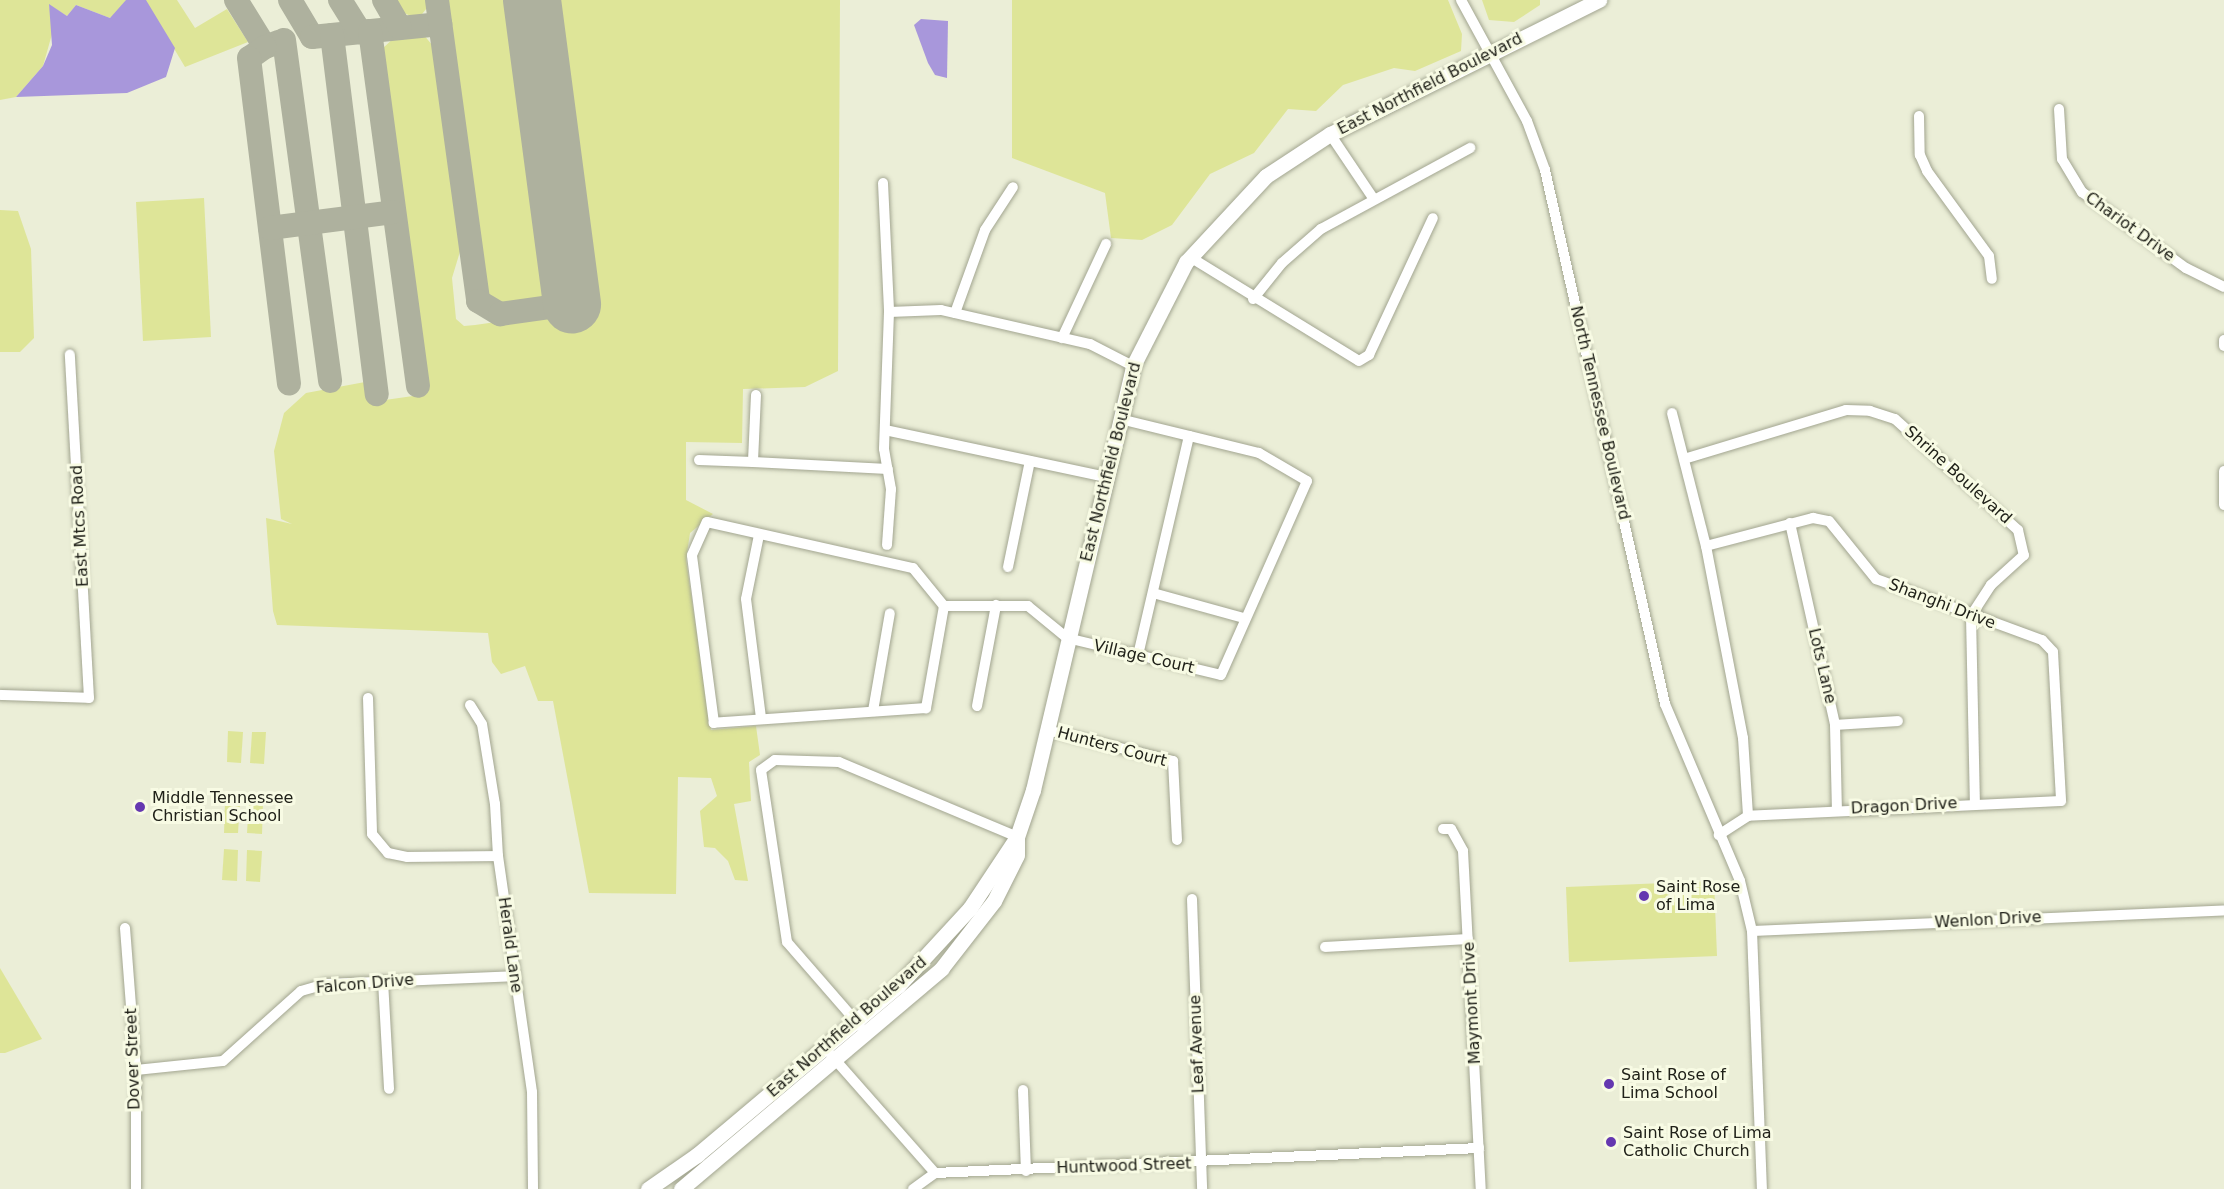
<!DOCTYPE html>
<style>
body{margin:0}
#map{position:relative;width:2224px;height:1189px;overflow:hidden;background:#ebeed7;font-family:"DejaVu Sans",sans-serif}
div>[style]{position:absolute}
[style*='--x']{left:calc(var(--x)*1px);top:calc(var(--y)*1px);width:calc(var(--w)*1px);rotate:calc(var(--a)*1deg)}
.green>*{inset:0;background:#dee598}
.water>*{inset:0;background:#a897db}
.taxiway>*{height:24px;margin:-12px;padding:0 12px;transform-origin:12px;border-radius:12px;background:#aeb19e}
.runway>*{height:58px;margin:-29px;padding:0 29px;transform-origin:29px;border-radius:29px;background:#aeb19e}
.roads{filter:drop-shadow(0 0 2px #a2a590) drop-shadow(0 0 2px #a2a590)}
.minor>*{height:10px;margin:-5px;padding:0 5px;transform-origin:5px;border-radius:5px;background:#fff}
.secondary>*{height:15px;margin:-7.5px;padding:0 7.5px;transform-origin:7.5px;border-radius:7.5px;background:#fff}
.dots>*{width:16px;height:16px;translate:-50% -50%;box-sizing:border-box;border:3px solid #f8fbe4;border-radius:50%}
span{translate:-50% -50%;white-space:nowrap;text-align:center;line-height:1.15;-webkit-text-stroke:6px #f8fbe4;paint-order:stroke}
.street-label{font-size:16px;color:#202119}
.poi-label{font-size:16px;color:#202119}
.left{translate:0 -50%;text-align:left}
</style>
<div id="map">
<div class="green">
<div style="clip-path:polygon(0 0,126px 0,128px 4px,110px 18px,76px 5px,67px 16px,49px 5px,54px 27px,43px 66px,16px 97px,0 100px)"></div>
<div style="clip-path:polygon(145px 0,177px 0,195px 28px,227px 9px,248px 42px,185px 67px)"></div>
<div style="clip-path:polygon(392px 0,431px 0,431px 3px,418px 19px,399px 11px)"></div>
<div style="clip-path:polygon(444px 0,513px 0,551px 287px,541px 301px,506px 307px,484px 294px)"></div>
<div style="clip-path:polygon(553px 0,840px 0,838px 371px,805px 387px,743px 389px,742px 443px,686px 442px,686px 500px,713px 514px,690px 533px,686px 560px,711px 730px,756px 726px,760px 755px,749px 762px,751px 801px,734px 804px,748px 881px,735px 880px,728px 861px,715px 848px,704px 847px,700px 811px,717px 796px,711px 778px,678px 777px,676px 894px,589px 893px,553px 701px,538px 701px,525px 666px,501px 674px,492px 662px,488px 633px,277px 625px,273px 611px,266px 518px,292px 524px,281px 519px,274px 451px,284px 413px,306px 393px,365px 382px,371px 402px,427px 394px,381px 50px,397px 35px,423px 34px,438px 52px,462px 245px,452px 278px,456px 319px,464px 326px,475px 325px,595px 308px)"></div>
<div style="clip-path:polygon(1012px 0,1448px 0,1462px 34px,1461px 51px,1415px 71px,1394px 68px,1343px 85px,1316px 111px,1288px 109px,1254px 153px,1210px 174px,1172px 225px,1142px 240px,1111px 238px,1105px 193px,1012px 158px)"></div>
<div style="clip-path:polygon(1482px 0,1540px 0,1540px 5px,1514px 22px,1489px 20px)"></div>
<div style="clip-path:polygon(204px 198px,211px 337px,143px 341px,136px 202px)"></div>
<div style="clip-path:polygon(0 210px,18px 211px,31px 249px,34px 338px,20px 352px,0 352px)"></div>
<div style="clip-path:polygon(228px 731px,243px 732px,241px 763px,227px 762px)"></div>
<div style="clip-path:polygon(252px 732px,266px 732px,264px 764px,250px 763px)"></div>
<div style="clip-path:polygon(225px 801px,240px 802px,238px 833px,224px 833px)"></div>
<div style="clip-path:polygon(249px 802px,263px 803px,262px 834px,247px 833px)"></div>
<div style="clip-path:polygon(224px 849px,238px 850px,237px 881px,222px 880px)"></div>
<div style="clip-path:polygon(247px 850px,262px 851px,260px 882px,246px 881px)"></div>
<div style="clip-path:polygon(1714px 881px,1717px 956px,1569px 962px,1566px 887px)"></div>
<div style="clip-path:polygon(0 968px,42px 1039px,5px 1053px,0 1053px)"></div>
</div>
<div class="water">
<div style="clip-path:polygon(126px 0,146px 0,175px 48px,166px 77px,127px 93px,16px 97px,43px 66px,52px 45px,49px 4px,67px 16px,76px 5px,110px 18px)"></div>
<div style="clip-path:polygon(921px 19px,948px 21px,947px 78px,935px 75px,928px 63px,914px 25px)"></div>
</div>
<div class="taxiway">
<div style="--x:236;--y:0;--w:55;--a:58.3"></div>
<div style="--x:265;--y:47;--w:15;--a:-20"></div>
<div style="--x:290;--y:0;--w:43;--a:59.3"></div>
<div style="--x:312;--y:37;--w:129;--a:-5.8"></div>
<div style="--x:340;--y:0;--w:38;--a:58"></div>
<div style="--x:384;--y:0;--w:32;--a:60"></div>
<div style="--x:437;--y:0;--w:304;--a:82.2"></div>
<div style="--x:478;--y:301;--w:26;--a:31"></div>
<div style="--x:500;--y:314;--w:73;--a:-7.9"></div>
<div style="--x:370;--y:31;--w:358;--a:82.3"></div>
<div style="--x:332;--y:35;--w:362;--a:82.9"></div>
<div style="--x:284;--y:40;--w:344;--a:82.3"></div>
<div style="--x:265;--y:47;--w:19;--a:145"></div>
<div style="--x:249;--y:58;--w:328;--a:83"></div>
<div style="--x:270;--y:228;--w:124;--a:-7.4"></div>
</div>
<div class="runway">
<div style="--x:532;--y:0;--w:307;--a:82.5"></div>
</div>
<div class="roads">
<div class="minor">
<div style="--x:1461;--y:0;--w:138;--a:61.4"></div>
<div style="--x:1527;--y:121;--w:52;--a:69.8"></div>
<div style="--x:1545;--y:170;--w:547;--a:77.33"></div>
<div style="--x:1665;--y:704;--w:192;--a:67"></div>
<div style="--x:1740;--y:881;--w:51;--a:76.5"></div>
<div style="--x:1752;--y:931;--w:258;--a:87.8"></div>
<div style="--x:2059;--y:109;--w:50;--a:86.6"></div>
<div style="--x:2062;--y:159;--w:39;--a:59"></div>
<div style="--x:2082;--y:192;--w:129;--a:36.2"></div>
<div style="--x:2186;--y:268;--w:42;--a:26.6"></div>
<div style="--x:1919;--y:116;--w:39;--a:89"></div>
<div style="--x:1920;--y:155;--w:17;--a:66"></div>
<div style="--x:1927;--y:171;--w:105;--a:53.9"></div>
<div style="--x:1989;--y:256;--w:23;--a:83"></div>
<div style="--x:1330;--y:134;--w:77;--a:56.1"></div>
<div style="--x:883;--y:183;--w:129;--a:87.3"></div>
<div style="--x:889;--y:312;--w:137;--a:92.1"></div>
<div style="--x:884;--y:449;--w:41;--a:80.1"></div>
<div style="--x:891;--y:489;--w:56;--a:94.1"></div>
<div style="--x:1190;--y:257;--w:198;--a:31.6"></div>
<div style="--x:1359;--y:361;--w:12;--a:-31"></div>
<div style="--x:1369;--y:355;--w:151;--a:-65"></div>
<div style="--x:1253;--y:299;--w:46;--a:-51.1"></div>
<div style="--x:1282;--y:263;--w:52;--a:-41.1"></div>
<div style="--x:1321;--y:229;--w:170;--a:-28.5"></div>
<div style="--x:889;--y:312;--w:52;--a:-2.2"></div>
<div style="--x:941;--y:310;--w:153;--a:12.9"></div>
<div style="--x:1090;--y:344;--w:48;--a:27.1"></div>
<div style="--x:955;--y:313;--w:88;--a:-70.1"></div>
<div style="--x:985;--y:230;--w:51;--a:-56.9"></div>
<div style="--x:1062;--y:338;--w:104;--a:-64.9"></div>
<div style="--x:2224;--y:340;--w:6;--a:90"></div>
<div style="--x:756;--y:395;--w:67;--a:92.6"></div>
<div style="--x:753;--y:462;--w:135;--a:3"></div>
<div style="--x:1672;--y:413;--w:137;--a:75.7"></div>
<div style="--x:1706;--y:546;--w:196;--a:79.1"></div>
<div style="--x:1743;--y:738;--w:78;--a:86.3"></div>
<div style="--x:1748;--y:816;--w:35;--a:147"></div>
<div style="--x:1120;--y:419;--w:71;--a:13.8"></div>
<div style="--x:1189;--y:436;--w:225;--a:103.1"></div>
<div style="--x:885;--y:430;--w:226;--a:12"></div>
<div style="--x:1684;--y:459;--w:169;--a:-16.8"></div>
<div style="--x:1846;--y:410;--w:24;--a:2"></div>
<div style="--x:1870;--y:411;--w:26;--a:18"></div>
<div style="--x:1895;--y:419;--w:166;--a:42.1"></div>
<div style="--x:2018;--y:530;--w:26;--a:77"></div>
<div style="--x:2024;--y:555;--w:45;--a:137.7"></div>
<div style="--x:1991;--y:585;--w:37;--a:123"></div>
<div style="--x:1971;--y:616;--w:186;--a:88.8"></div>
<div style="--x:699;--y:460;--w:54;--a:2.1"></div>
<div style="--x:2224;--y:471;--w:34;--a:90"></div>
<div style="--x:1790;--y:523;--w:207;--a:77.4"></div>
<div style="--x:1835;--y:725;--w:85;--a:88.7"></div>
<div style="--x:759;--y:535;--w:65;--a:101.5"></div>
<div style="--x:746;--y:599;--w:119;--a:82.8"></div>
<div style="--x:1706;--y:546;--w:111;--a:-14.7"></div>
<div style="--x:1813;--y:518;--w:16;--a:11"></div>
<div style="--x:1829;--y:521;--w:75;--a:51"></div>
<div style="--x:1876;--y:579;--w:177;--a:20.2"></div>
<div style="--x:2042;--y:640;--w:16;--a:47"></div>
<div style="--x:2053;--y:652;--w:149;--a:86.9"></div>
<div style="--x:2061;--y:801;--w:313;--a:177.3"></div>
<div style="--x:1008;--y:567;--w:108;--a:-78.3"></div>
<div style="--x:1153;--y:593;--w:94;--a:15.4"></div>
<div style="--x:944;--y:606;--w:104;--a:100"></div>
<div style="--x:926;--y:708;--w:213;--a:176"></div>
<div style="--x:714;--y:723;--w:169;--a:-97.5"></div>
<div style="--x:692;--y:555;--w:36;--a:-66"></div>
<div style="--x:707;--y:522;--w:211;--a:12.6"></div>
<div style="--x:913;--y:568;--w:49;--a:50.8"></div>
<div style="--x:944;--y:606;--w:84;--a:0"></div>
<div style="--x:1028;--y:606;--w:50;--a:39.4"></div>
<div style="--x:1067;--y:638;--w:158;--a:13.5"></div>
<div style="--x:1221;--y:675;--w:212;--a:-66.1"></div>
<div style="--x:1307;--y:481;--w:56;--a:-149.7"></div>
<div style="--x:1259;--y:453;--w:72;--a:-166.3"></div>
<div style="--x:0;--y:695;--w:89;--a:1.9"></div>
<div style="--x:89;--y:698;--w:344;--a:-93.2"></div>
<div style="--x:368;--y:698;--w:136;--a:88.3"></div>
<div style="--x:372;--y:834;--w:25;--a:50"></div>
<div style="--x:388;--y:853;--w:19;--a:12"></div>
<div style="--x:407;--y:857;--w:91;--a:-0.6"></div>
<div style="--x:470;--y:705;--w:22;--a:58"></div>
<div style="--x:482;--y:724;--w:81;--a:80.8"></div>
<div style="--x:495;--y:804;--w:52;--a:86.7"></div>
<div style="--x:498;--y:856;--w:238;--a:81.8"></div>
<div style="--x:532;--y:1092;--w:97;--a:89.4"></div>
<div style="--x:977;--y:706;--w:103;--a:-79.3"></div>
<div style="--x:873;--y:711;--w:99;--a:-80.2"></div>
<div style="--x:1835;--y:725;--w:63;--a:-3.6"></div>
<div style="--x:1047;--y:730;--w:130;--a:13.8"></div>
<div style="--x:1173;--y:761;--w:79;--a:87.1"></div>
<div style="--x:1443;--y:829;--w:8;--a:0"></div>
<div style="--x:1451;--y:829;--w:25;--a:61"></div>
<div style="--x:1463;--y:851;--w:338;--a:87"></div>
<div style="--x:1192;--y:899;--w:290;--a:88"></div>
<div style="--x:125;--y:928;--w:142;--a:85.6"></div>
<div style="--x:136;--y:1070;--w:119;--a:90"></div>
<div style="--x:1752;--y:931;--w:472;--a:-2.5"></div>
<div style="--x:1325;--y:947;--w:143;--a:-3.2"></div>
<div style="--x:383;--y:981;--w:108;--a:86.8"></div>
<div style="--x:860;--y:1026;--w:111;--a:-131"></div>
<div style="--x:787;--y:942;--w:174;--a:-98.6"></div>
<div style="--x:761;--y:770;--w:17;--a:-36"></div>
<div style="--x:775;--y:760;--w:64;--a:1.8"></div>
<div style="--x:839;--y:762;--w:193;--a:22.8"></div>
<div style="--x:831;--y:1055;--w:157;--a:48.6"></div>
<div style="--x:935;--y:1173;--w:545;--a:-2.63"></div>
<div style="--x:136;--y:1070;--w:87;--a:-5.9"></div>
<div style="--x:223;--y:1061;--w:105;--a:-41.9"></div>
<div style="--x:301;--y:991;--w:26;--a:-16"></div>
<div style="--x:326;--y:984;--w:188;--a:-2.4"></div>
<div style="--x:1023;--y:1090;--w:81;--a:87.9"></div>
<div style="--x:913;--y:1189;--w:27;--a:-36"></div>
</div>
<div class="secondary">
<div style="--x:648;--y:1189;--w:60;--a:-34.8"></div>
<div style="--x:697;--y:1155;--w:263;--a:-40.1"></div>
<div style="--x:898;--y:986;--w:106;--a:-47.3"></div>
<div style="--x:970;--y:908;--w:85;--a:-56.5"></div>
<div style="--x:681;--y:1189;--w:341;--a:-40.2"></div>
<div style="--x:941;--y:969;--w:86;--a:-52.1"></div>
<div style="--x:994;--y:901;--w:51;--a:-63.4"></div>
<div style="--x:1017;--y:855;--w:18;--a:-90"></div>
<div style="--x:1017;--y:837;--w:50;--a:-71.2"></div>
<div style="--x:1033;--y:790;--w:436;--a:-76.7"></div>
<div style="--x:1133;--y:366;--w:117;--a:-63"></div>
<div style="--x:1186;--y:262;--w:117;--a:-47.1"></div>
<div style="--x:1266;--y:176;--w:77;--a:-33.3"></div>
<div style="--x:1330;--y:134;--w:301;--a:-26.5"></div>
</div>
</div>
<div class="dots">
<div style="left:140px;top:807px;background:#6538b0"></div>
<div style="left:1644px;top:896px;background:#6538b0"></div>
<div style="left:1609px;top:1084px;background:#6538b0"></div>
<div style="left:1611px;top:1142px;background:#6538b0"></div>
</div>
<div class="street-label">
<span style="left:1430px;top:84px;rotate:-27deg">East Northfield Boulevard</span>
<span style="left:2130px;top:227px;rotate:36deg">Chariot Drive</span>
<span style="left:1600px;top:413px;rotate:77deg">North Tennessee Boulevard</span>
<span style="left:1111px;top:462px;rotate:-76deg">East Northfield Boulevard</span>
<span style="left:1958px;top:475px;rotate:42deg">Shrine Boulevard</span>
<span style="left:80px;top:526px;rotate:-93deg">East Mtcs Road</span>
<span style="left:1942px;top:604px;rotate:21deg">Shanghi Drive</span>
<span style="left:1144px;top:657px;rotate:13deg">Village Court</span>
<span style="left:1822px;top:666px;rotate:77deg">Lots Lane</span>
<span style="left:1112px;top:747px;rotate:15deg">Hunters Court</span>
<span style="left:1904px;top:806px;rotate:-3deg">Dragon Drive</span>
<span style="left:1988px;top:920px;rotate:-3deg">Wenlon Drive</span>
<span style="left:510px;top:945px;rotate:82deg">Herald Lane</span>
<span style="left:365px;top:984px;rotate:-5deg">Falcon Drive</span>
<span style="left:1472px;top:1003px;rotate:-93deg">Maymont Drive</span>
<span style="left:847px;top:1027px;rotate:-41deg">East Northfield Boulevard</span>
<span style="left:1197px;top:1044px;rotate:-92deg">Leaf Avenue</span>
<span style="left:133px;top:1059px;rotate:-92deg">Dover Street</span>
<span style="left:1124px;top:1166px;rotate:-2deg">Huntwood Street</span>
</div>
<div class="poi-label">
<span class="left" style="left:152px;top:807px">Middle Tennessee<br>Christian School</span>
<span class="left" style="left:1656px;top:896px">Saint Rose<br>of Lima</span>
<span class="left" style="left:1621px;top:1084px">Saint Rose of<br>Lima School</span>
<span class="left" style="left:1623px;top:1142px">Saint Rose of Lima<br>Catholic Church</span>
</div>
</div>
